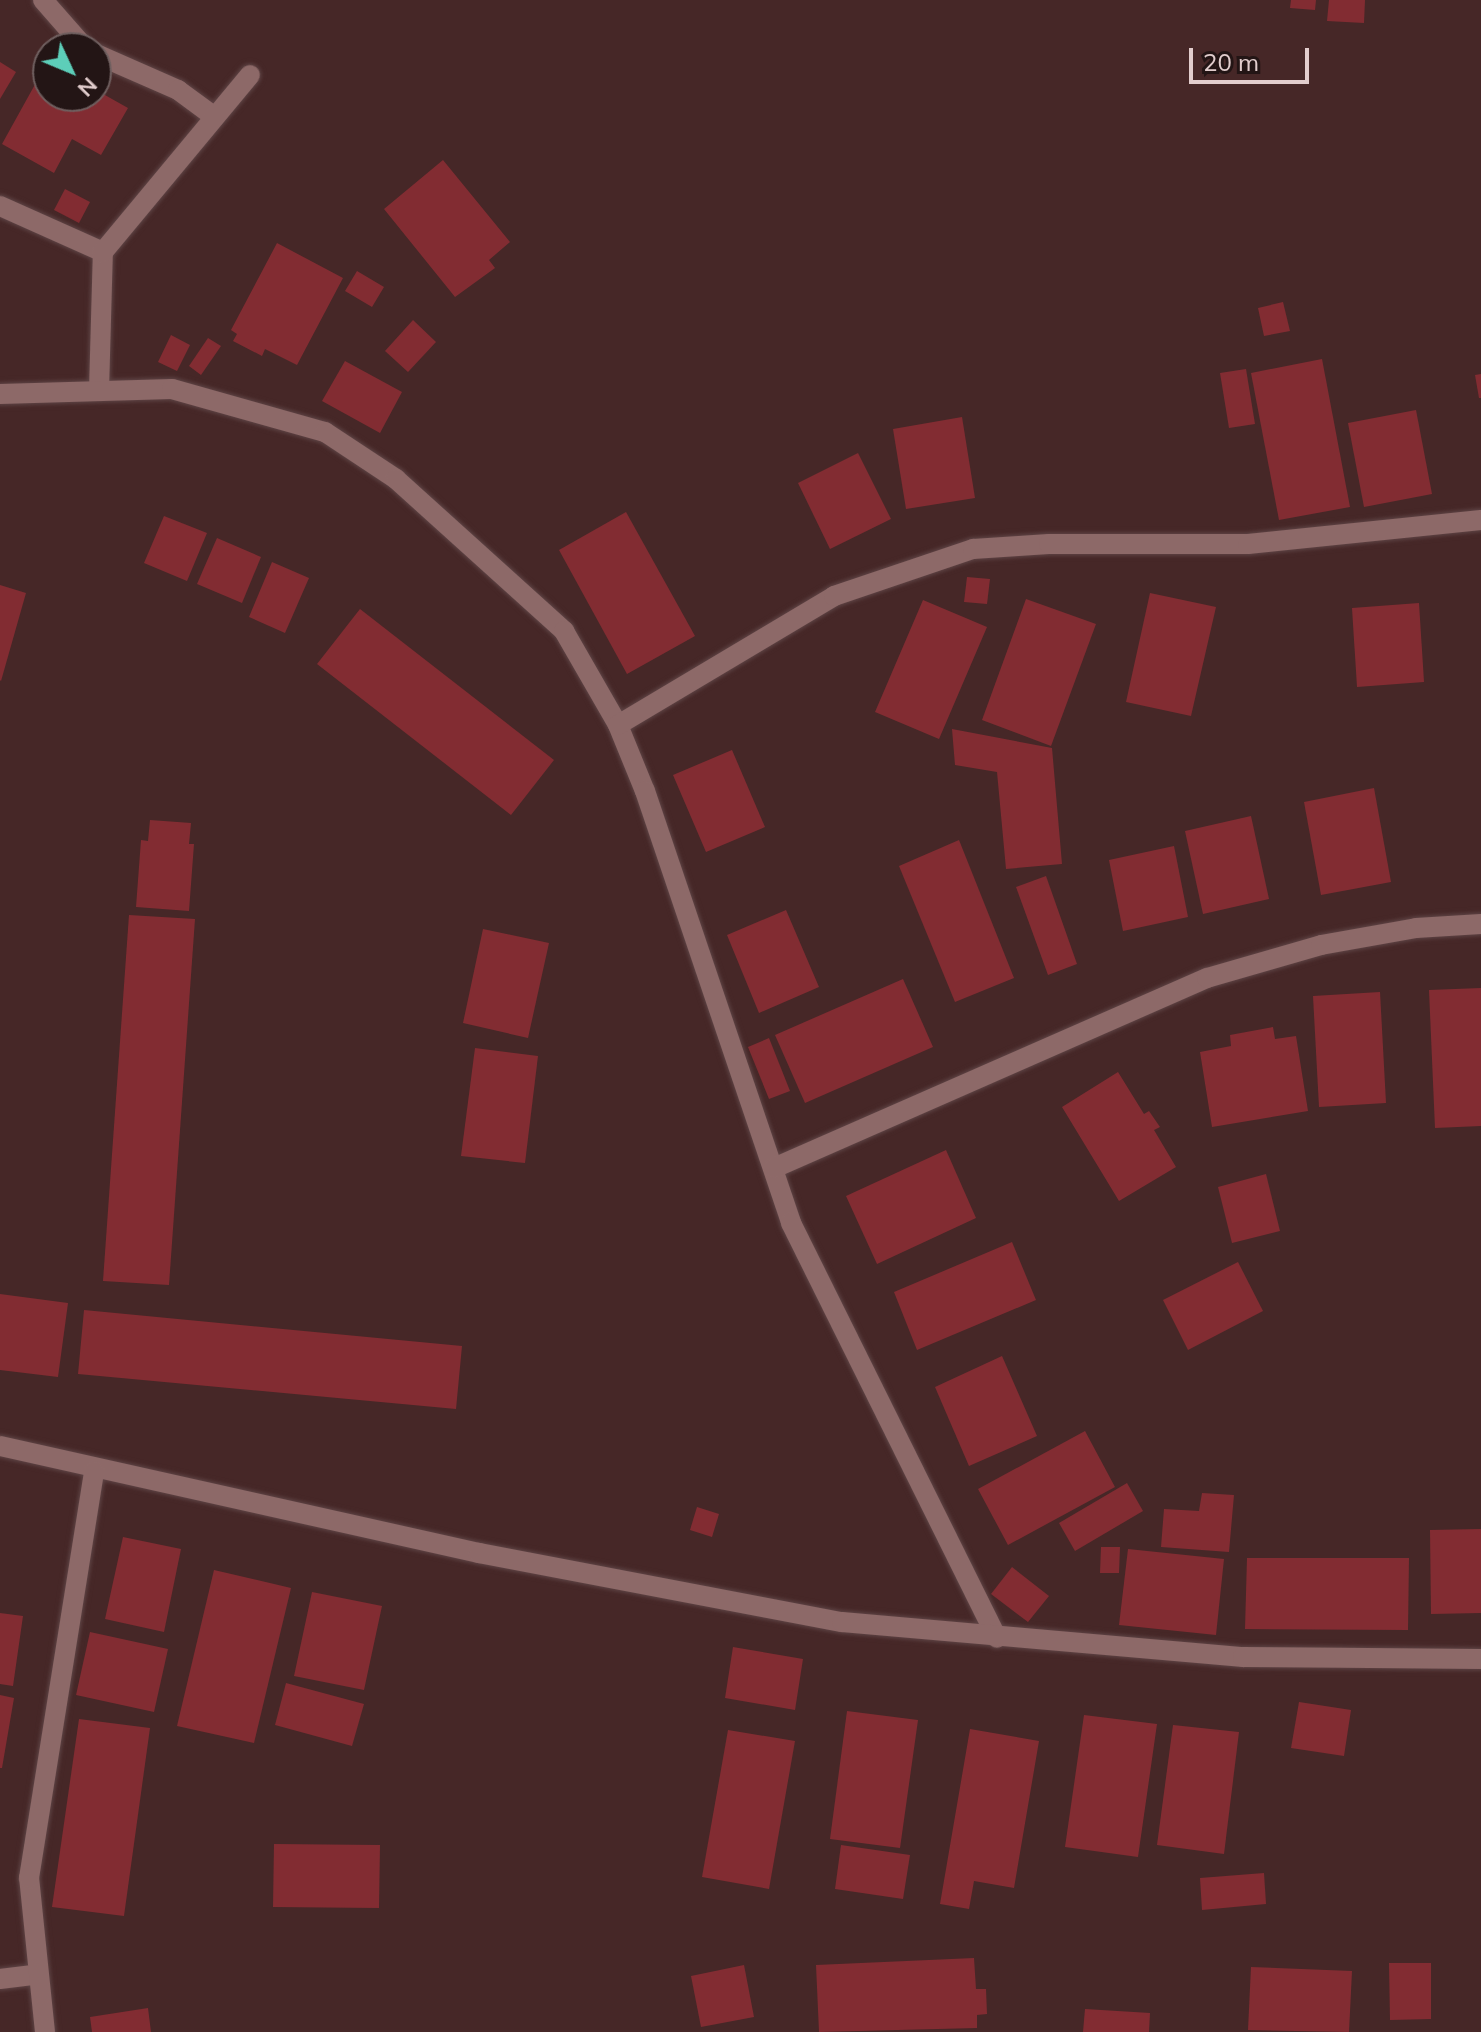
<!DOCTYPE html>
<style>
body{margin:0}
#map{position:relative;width:1481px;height:2032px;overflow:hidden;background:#462727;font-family:Mulish,sans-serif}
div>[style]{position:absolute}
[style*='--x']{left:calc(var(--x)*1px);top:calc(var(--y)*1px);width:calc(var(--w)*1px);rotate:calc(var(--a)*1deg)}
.building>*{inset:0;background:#822c32}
.roads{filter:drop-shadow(0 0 2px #5e4445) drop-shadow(0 0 2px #5e4445)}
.minor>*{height:20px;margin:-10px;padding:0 10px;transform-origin:10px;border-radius:10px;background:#8d6968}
span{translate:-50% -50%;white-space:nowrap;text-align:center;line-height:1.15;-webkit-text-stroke:8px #231515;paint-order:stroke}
.north{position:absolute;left:32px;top:32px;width:80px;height:80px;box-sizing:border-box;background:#231515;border:2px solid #6f5f5f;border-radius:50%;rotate:134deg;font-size:22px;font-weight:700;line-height:32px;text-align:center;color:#e2cdcd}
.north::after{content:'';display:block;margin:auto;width:28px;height:36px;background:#5dceb9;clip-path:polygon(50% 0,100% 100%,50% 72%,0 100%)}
.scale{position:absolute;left:1189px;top:48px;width:120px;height:36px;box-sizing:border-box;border:4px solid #e2cdcd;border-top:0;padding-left:10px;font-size:24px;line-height:28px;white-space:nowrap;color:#e2cdcd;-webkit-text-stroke:6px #231515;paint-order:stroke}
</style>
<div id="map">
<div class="building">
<div style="clip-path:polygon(1291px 0,1316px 0,1315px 10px,1290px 8px)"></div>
<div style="clip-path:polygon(1329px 0,1365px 0,1364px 23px,1327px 21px)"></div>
<div style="clip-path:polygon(48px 61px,48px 96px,96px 96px,96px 90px,128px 108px,101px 155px,72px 139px,54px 173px,2px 144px)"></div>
<div style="clip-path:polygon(0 62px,16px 72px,0 99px)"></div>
<div style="clip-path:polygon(443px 160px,510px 242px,489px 260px,495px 268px,455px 297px,384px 209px)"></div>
<div style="clip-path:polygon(65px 189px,90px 202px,79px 223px,54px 210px)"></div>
<div style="clip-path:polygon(277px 243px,343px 278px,297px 365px,265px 349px,262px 356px,233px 341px,237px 334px,231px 330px)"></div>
<div style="clip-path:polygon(357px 271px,384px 287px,372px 307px,345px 291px)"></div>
<div style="clip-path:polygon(1283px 302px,1290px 331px,1264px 336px,1258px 308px)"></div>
<div style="clip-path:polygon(413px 320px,436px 342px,408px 372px,385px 351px)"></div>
<div style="clip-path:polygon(171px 335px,190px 345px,177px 371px,158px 362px)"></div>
<div style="clip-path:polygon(208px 338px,221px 346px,201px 375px,189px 366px)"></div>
<div style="clip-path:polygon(1322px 359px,1350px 507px,1279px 520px,1251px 373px)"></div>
<div style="clip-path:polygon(345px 361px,402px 392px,380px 433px,322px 401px)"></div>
<div style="clip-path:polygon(1246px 369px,1255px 424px,1229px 428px,1220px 373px)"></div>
<div style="clip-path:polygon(1481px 374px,1481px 398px,1479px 398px,1475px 375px)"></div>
<div style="clip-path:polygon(1416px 410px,1432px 494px,1364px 507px,1348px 423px)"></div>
<div style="clip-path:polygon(962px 417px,975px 498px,906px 509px,893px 429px)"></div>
<div style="clip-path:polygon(858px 453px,891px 519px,830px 549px,798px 483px)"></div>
<div style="clip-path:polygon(626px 512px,695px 636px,627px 674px,559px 550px)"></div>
<div style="clip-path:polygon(164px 516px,207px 533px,187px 581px,144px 563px)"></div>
<div style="clip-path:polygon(217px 538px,261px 557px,242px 603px,197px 584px)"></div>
<div style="clip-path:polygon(272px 562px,309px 578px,285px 633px,249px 617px)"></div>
<div style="clip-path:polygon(967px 577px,990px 579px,987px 604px,964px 602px)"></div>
<div style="clip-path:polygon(0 585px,26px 593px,1px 681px,0 680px)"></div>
<div style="clip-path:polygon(1150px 593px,1216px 607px,1191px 716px,1126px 702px)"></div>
<div style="clip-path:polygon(1026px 599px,1096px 624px,1051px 746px,982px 720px)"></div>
<div style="clip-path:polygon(923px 600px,987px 627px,939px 739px,875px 712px)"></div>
<div style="clip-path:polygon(1419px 603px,1424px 682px,1357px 687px,1352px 608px)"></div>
<div style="clip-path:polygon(360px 609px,554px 760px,511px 815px,317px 664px)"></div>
<div style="clip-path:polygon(952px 729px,1052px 748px,1062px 864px,1006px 869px,997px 772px,955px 765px)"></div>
<div style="clip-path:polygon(732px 750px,765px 827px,706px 852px,673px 775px)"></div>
<div style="clip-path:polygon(1374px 788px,1391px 882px,1321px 895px,1304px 802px)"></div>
<div style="clip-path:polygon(1251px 816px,1269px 899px,1203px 914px,1185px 831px)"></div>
<div style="clip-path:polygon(150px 820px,191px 823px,189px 844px,194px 844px,189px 911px,136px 907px,141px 840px,148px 841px)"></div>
<div style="clip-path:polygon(959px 840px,1014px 978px,955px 1002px,899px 866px)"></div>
<div style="clip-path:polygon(1174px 846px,1188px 917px,1123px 931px,1109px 860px)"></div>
<div style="clip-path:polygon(1046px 876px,1077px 964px,1048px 975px,1016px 887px)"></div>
<div style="clip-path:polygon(786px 910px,819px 987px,759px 1013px,727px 935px)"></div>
<div style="clip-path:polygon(129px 915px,195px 919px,169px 1285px,103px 1281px)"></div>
<div style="clip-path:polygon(483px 929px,549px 943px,528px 1038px,463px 1023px)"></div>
<div style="clip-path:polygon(903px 979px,933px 1047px,805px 1103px,775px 1035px)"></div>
<div style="clip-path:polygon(1481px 988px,1481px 1126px,1435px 1128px,1429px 990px)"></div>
<div style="clip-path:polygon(1380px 992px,1386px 1103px,1319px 1107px,1313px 996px)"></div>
<div style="clip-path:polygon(1273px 1027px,1275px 1039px,1296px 1036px,1308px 1111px,1212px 1127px,1200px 1052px,1231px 1046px,1230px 1035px)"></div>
<div style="clip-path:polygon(769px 1038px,790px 1091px,769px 1099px,748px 1047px)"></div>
<div style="clip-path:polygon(475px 1048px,538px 1056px,525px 1163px,461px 1156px)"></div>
<div style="clip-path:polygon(1118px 1072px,1144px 1114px,1149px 1111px,1160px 1127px,1154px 1130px,1176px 1167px,1119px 1201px,1062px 1107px)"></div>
<div style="clip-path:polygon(946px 1150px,976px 1218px,877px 1264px,846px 1196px)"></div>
<div style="clip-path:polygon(1266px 1174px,1280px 1231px,1232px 1243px,1218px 1187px)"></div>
<div style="clip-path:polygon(1012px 1242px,1036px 1300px,917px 1350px,894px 1292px)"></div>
<div style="clip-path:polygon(1238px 1262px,1263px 1311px,1188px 1350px,1163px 1300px)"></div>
<div style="clip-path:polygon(0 1294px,68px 1303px,58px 1377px,0 1370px)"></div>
<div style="clip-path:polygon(84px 1310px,462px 1346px,456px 1409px,78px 1374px)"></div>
<div style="clip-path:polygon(1002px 1356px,1037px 1436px,969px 1466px,935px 1387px)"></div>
<div style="clip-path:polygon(1085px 1431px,1115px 1487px,1008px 1545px,978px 1489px)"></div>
<div style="clip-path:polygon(1127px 1483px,1143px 1511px,1075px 1551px,1059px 1523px)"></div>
<div style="clip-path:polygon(1202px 1493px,1234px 1495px,1229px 1552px,1161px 1547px,1164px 1509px,1199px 1511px)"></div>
<div style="clip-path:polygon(697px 1507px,719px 1514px,712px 1537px,690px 1530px)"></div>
<div style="clip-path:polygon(1481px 1529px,1481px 1613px,1431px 1614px,1430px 1530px)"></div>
<div style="clip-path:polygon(123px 1537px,181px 1549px,164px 1632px,105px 1619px)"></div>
<div style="clip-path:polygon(1101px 1547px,1120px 1547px,1119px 1573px,1100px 1573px)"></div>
<div style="clip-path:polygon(1128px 1549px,1224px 1559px,1216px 1635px,1119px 1625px)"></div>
<div style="clip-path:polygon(1247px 1558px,1409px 1558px,1408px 1630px,1245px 1629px)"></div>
<div style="clip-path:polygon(1012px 1567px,1049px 1596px,1028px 1622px,991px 1594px)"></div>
<div style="clip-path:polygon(214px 1570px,291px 1588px,254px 1743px,177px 1726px)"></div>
<div style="clip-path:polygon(312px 1592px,382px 1606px,364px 1690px,294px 1676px)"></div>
<div style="clip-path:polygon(0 1613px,23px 1616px,13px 1686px,0 1684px)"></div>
<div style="clip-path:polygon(90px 1632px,168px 1649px,154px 1712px,76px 1695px)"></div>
<div style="clip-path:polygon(733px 1647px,803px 1659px,795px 1710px,725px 1698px)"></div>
<div style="clip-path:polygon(286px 1683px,364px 1704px,352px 1746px,275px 1725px)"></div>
<div style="clip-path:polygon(0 1695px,14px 1698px,2px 1768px,0 1768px)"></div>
<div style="clip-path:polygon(1299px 1702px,1351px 1710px,1344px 1756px,1291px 1748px)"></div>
<div style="clip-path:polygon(847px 1711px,918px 1720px,900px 1848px,830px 1839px)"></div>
<div style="clip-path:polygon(1084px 1715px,1157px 1724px,1138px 1857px,1065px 1847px)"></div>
<div style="clip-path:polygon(79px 1719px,150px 1728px,124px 1916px,52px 1907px)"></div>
<div style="clip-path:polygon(1173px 1725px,1239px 1732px,1224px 1854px,1157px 1845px)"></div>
<div style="clip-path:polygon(970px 1729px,1039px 1741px,1014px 1888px,974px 1881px,969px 1909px,940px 1904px)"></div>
<div style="clip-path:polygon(728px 1730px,795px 1741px,769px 1889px,702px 1877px)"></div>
<div style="clip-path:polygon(274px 1844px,380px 1845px,379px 1908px,273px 1907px)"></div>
<div style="clip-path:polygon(841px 1845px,910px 1855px,903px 1899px,835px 1889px)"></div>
<div style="clip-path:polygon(1264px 1873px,1266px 1904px,1202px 1910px,1200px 1878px)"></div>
<div style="clip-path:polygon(974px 1958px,976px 1989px,986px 1989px,987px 2014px,977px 2015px,977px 2028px,819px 2032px,816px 1965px)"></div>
<div style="clip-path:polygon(1389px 1963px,1431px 1963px,1431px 2019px,1390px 2020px)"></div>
<div style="clip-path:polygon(744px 1965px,754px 2017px,701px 2027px,691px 1976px)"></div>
<div style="clip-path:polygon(1251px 1967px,1352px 1971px,1349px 2032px,1248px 2030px)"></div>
<div style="clip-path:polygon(148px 2008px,151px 2032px,92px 2032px,90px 2017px)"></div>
<div style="clip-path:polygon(1085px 2009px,1150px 2013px,1149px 2032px,1083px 2032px)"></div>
</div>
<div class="roads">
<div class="minor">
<div style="--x:43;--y:0;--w:64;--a:48.8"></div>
<div style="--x:96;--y:54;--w:90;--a:23.7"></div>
<div style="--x:178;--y:90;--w:42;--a:36.3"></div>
<div style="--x:0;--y:206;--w:113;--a:24.1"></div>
<div style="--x:99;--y:391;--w:139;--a:-88.4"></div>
<div style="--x:103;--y:252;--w:230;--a:-50.3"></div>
<div style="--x:0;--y:394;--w:172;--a:-1.7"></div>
<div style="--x:172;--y:389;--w:159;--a:15.7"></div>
<div style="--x:325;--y:432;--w:85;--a:33.5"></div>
<div style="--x:396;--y:479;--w:227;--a:42.1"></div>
<div style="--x:564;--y:631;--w:108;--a:60.1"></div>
<div style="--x:618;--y:725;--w:71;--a:67.8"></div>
<div style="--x:645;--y:791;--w:456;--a:71.3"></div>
<div style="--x:791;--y:1223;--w:463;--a:63.6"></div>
<div style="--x:618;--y:725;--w:252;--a:-30.8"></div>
<div style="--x:834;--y:596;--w:147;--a:-18.7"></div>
<div style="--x:973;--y:549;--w:76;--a:-3.8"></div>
<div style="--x:1049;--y:544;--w:199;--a:0"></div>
<div style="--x:1248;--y:544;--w:234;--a:-5.9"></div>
<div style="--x:774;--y:1168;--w:473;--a:-23.7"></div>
<div style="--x:1207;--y:978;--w:119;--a:-16.1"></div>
<div style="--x:1321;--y:945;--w:97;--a:-10.1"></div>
<div style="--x:1416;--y:928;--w:65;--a:-3.5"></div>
<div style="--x:0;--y:1446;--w:491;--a:12.6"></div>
<div style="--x:479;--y:1553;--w:369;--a:10.8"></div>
<div style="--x:842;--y:1622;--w:403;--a:5"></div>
<div style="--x:1243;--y:1657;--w:238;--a:0.5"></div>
<div style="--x:0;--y:1979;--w:35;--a:-7"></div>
<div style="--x:45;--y:2032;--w:155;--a:-95.9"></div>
<div style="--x:29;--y:1878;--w:412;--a:-80.9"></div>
</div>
</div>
<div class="north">N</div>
<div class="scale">20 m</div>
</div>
